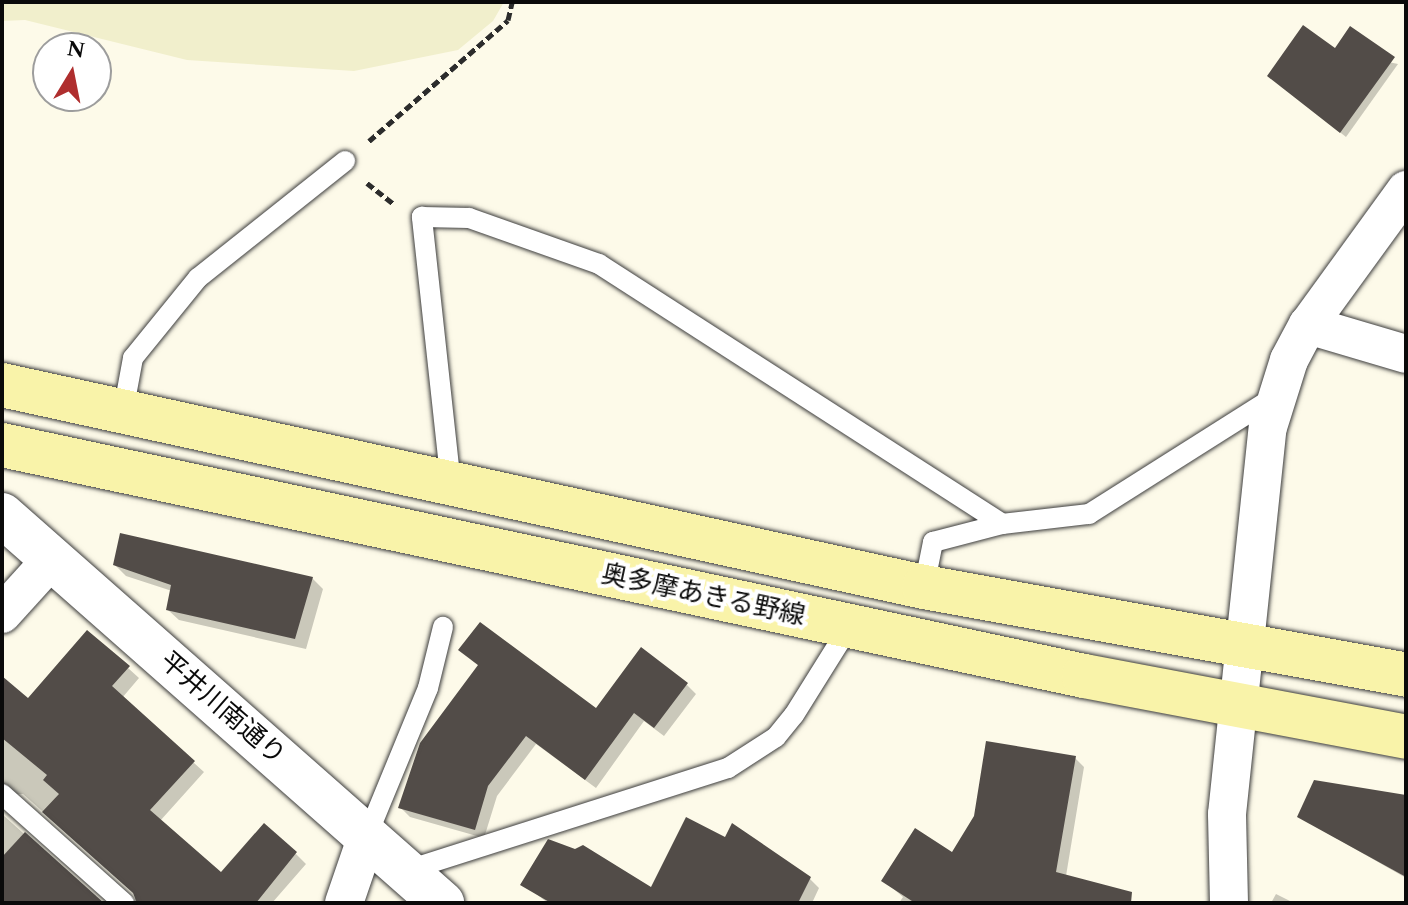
<!DOCTYPE html>
<meta charset="utf-8">
<style>
body{margin:0}
#map{position:relative;width:1408px;height:905px;overflow:hidden;background:#fdfae9;font-family:Spectral,"Noto Sans JP",serif}
div>[style]{position:absolute}
[style*='--x']{left:calc(var(--x)*1px);top:calc(var(--y)*1px);width:calc(var(--w)*1px);rotate:calc(var(--a)*1deg)}
.farmland>*{inset:0;background:#f1efcc}
.shadow>*{inset:0;background:#0003}
.building>*{inset:0;background:#524c48}
.path>*{height:5px;margin-top:-2.5px;transform-origin:0;background:repeating-linear-gradient(90deg,#2c2c2c 0 8px,transparent 0 12px)}
.roads{filter:drop-shadow(0 0 2px #3d3d3d) drop-shadow(0 0 2px #3d3d3d)}
.service>*{height:20px;margin:-10px;padding:0 10px;transform-origin:10px;border-radius:10px;background:#fff}
.minor>*{height:38px;margin:-19px;padding:0 19px;transform-origin:19px;border-radius:19px;background:#fff}
.tertiary>*{height:44px;margin:-22px;padding:0 22px;transform-origin:22px;border-radius:22px;background:#fff}
.secondary>*{height:44px;margin:-22px;padding:0 22px;transform-origin:22px;border-radius:22px;background:#f9f3a9}
span{translate:-50% -50%;white-space:nowrap;text-align:center;line-height:1.15;-webkit-text-stroke:8px #fff;paint-order:stroke}
.street-label{font-size:26px;color:#0a0a0a}
.frame{position:absolute;inset:0;border:4px solid #0a0a0a;pointer-events:none}
.north{position:absolute;left:32px;top:32px;width:80px;height:80px;box-sizing:border-box;background:#fff;border:2px solid #9d9d9d;border-radius:50%;rotate:10deg;font-size:22px;font-weight:700;line-height:32px;text-align:center;color:#0a0a0a}
.north::after{content:'';display:block;margin:auto;width:28px;height:36px;background:#af2e2e;clip-path:polygon(50% 0,100% 100%,50% 72%,0 100%)}
</style>
<div id="map">
<div class="farmland">
<div style="clip-path:polygon(2px 2px,504px 2px,493px 21px,458px 50px,354px 71px,187px 60px,25px 20px,2px 21px)"></div>
</div>
<div class="shadow">
<div style="clip-path:polygon(1336px 51px,1398px 64px,1346px 137px,1274px 80px)"></div>
<div style="clip-path:polygon(115px 565px,312px 578px,323px 589px,306px 649px,179px 620px,168px 610px,172px 591px,126px 576px)"></div>
<div style="clip-path:polygon(470px 659px,596px 711px,687px 685px,696px 694px,664px 736px,644px 721px,596px 788px,536px 744px,497px 796px,484px 838px,410px 817px,400px 807px,479px 666px)"></div>
<div style="clip-path:polygon(128px 668px,139px 678px,122px 698px,204px 772px,160px 821px,221px 875px,296px 854px,306px 864px,272px 903px,135px 903px,135px 894px,23px 794px,3px 795px,3px 815px,101px 903px,2px 903px,2px 678px,28px 701px)"></div>
<div style="clip-path:polygon(1075px 758px,1084px 767px,1066px 876px,1114px 903px,899px 903px,903px 897px,883px 880px,953px 855px)"></div>
<div style="clip-path:polygon(1406px 797px,1406px 878px,1299px 817px)"></div>
<div style="clip-path:polygon(733px 826px,810px 879px,819px 888px,812px 903px,548px 903px,523px 884px,652px 889px,726px 840px)"></div>
<div style="clip-path:polygon(1276px 894px,1294px 903px,1271px 903px)"></div>
</div>
<div class="building">
<div style="clip-path:polygon(1303px 25px,1335px 48px,1350px 26px,1395px 57px,1340px 133px,1267px 76px)"></div>
<div style="clip-path:polygon(120px 533px,313px 577px,295px 639px,166px 610px,171px 585px,113px 565px)"></div>
<div style="clip-path:polygon(480px 622px,596px 708px,641px 647px,688px 683px,654px 728px,634px 713px,585px 780px,526px 736px,488px 786px,475px 830px,398px 808px,420px 743px,478px 665px,458px 650px)"></div>
<div style="clip-path:polygon(87px 630px,130px 666px,112px 686px,195px 761px,150px 810px,221px 872px,264px 823px,297px 852px,256px 903px,137px 903px,133px 893px,42px 812px,59px 794px,43px 780px,47px 775px,2px 738px,2px 676px,28px 698px)"></div>
<div style="clip-path:polygon(986px 741px,1076px 756px,1056px 872px,1132px 892px,1131px 903px,915px 903px,881px 881px,915px 828px,952px 852px,974px 816px)"></div>
<div style="clip-path:polygon(1314px 780px,1406px 795px,1406px 877px,1297px 817px)"></div>
<div style="clip-path:polygon(686px 817px,725px 837px,732px 823px,811px 877px,798px 903px,551px 903px,520px 885px,548px 839px,575px 849px,583px 845px,651px 887px)"></div>
<div style="clip-path:polygon(25px 832px,104px 903px,2px 903px,2px 857px)"></div>
</div>
<div class="path">
<div style="--x:369;--y:141;--w:184;--a:-41"></div>
<div style="--x:508;--y:20;--w:18;--a:-77"></div>
<div style="--x:367;--y:183;--w:34;--a:38"></div>
</div>
<div class="roads">
<div class="service">
<div style="--x:123;--y:412;--w:55;--a:-79.5"></div>
<div style="--x:133;--y:358;--w:103;--a:-50.9"></div>
<div style="--x:198;--y:278;--w:188;--a:-38.5"></div>
<div style="--x:451;--y:485;--w:270;--a:-96.2"></div>
<div style="--x:422;--y:217;--w:47;--a:1.2"></div>
<div style="--x:469;--y:218;--w:138;--a:19.5"></div>
<div style="--x:599;--y:264;--w:480;--a:32.8"></div>
<div style="--x:924;--y:587;--w:46;--a:-78.7"></div>
<div style="--x:933;--y:542;--w:71;--a:-14.6"></div>
<div style="--x:1002;--y:524;--w:88;--a:-6.6"></div>
<div style="--x:1089;--y:514;--w:219;--a:-32.3"></div>
<div style="--x:2;--y:794;--w:164;--a:41.8"></div>
<div style="--x:367;--y:836;--w:160;--a:-67.6"></div>
<div style="--x:428;--y:688;--w:63;--a:-76.2"></div>
<div style="--x:405;--y:871;--w:339;--a:-17.7"></div>
<div style="--x:728;--y:768;--w:57;--a:-32.9"></div>
<div style="--x:776;--y:737;--w:28;--a:-51"></div>
<div style="--x:794;--y:715;--w:104;--a:-58"></div>
</div>
<div class="minor">
<div style="--x:1308;--y:325;--w:102;--a:16.5"></div>
<div style="--x:2;--y:614;--w:72;--a:-47.8"></div>
<div style="--x:344;--y:903;--w:71;--a:-71.1"></div>
<div style="--x:1229;--y:903;--w:89;--a:-91.3"></div>
<div style="--x:1227;--y:814;--w:389;--a:-84"></div>
<div style="--x:1268;--y:427;--w:70;--a:-72.6"></div>
<div style="--x:1289;--y:360;--w:40;--a:-62"></div>
<div style="--x:1308;--y:325;--w:167;--a:-54"></div>
</div>
<div class="tertiary">
<div style="--x:2;--y:515;--w:587;--a:41.41"></div>
</div>
<div class="secondary">
<div style="--x:2;--y:385;--w:944;--a:12.36"></div>
<div style="--x:924;--y:587;--w:490;--a:10.3"></div>
<div style="--x:2;--y:445;--w:1106;--a:12.05"></div>
<div style="--x:1084;--y:676;--w:328;--a:10.7"></div>
</div>
</div>
<div class="street-label">
<span style="left:703px;top:596px;rotate:12deg">奥多摩あきる野線</span>
<span style="left:222px;top:709px;rotate:41deg">平井川南通り</span>
</div>
<div class="frame"></div>
<div class="north">N</div>
</div>
